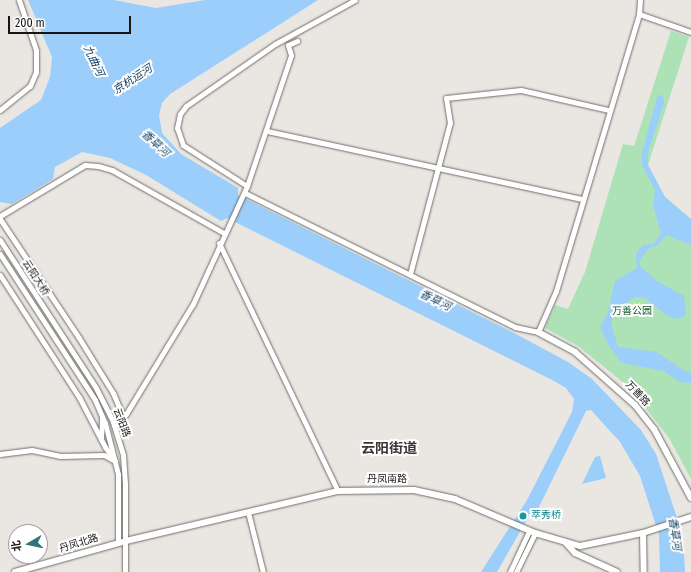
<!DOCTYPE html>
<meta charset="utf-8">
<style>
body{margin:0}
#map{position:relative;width:691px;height:572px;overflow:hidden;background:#eae7e3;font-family:"Fira Sans Condensed","Noto Sans SC",sans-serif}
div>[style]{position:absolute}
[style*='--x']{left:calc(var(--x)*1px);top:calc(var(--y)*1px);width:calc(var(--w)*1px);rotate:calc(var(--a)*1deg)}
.green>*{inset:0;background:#ace2b6}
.water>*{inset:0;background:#9bcefa}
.roads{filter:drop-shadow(0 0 1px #706d6a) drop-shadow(0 0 1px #706d6a)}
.minor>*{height:5px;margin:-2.5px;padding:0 2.5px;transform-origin:2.5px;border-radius:2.5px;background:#fff}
.major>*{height:6px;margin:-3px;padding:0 3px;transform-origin:3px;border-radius:3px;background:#fff}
.dots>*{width:11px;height:11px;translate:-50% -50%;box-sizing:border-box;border:2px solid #fff;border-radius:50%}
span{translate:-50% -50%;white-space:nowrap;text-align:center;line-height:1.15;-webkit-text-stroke:4px #fff;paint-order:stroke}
.street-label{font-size:10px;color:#161514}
.park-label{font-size:10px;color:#0d5929}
.culture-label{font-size:10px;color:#0d838f}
.left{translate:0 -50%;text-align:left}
.water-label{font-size:11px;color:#114064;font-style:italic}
.district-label{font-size:14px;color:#393634;font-weight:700}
.north{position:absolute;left:8px;top:524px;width:40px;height:40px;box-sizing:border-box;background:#fff;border:1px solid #a2a1a1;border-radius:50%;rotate:261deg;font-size:11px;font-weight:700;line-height:16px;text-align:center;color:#161514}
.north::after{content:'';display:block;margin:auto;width:14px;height:18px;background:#2c767a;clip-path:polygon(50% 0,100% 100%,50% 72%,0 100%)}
.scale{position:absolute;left:8px;top:16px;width:123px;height:18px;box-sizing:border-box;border:2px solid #161514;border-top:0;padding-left:5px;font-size:12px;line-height:14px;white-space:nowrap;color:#161514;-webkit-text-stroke:3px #fff;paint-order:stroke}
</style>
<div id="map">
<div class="green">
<div style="clip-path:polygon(671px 31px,689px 37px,648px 165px,665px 197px,691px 219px,691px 479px,669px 438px,630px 388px,578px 346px,545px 328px,555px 305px,568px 309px,585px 272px,623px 144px,634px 146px)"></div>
</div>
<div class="water">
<div style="clip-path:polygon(28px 0,114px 0,156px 8px,205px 0,318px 0,170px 94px,162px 103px,159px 115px,162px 133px,181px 154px,238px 188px,238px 195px,514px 333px,568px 362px,592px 379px,641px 430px,656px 454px,683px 536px,685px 572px,660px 572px,659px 535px,640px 476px,620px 442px,591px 410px,586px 411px,538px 509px,530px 514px,497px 572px,481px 572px,527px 500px,572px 412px,574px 399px,566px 388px,554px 381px,227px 218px,221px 221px,146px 175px,110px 158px,82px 152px,55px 167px,53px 179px,12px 204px,0 202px,0 128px,41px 100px,50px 77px,52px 57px)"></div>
<div style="clip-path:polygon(658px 94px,664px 98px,664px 103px,648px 152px,648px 165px,665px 197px,691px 219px,691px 245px,666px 235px,658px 245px,649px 248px,639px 261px,641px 267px,657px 281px,684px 296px,686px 315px,678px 319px,666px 315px,645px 298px,635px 297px,612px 313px,612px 327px,618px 347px,656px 352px,685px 371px,691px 372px,691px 383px,680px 382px,664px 371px,622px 363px,609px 346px,600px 327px,608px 312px,615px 281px,637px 268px,636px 253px,643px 245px,653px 244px,661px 233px,653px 205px,655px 190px,642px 165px,641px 156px)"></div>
<div style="clip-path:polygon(600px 456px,606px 478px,582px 484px,595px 457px)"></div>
</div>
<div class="roads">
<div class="minor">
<div style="--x:639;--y:14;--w:55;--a:19.1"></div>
<div style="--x:0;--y:110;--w:38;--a:-39"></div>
<div style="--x:30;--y:86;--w:15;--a:-67"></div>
<div style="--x:36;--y:72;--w:22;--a:-90"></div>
<div style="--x:36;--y:50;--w:53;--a:-108.8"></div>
<div style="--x:267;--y:131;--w:322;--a:12.2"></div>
<div style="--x:247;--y:186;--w:76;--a:-147.4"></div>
<div style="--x:183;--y:145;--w:18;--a:-109"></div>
<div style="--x:177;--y:128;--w:14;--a:-78"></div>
<div style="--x:180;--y:114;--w:10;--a:-53"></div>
<div style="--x:186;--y:106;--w:108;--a:-34.9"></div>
<div style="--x:275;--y:44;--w:91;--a:-28.8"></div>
<div style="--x:245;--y:193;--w:301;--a:26.4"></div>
<div style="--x:515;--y:327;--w:24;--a:12"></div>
<div style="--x:538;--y:332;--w:45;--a:-66.3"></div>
<div style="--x:556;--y:291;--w:289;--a:-73.3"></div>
<div style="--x:639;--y:14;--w:14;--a:-86"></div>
<div style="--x:0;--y:216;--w:99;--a:-31"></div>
<div style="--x:85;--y:165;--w:13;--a:4"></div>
<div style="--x:98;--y:166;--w:15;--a:16"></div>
<div style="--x:112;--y:170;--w:129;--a:29.4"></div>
<div style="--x:0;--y:219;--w:143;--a:56.4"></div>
<div style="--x:79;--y:338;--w:65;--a:58.3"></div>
<div style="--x:113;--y:393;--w:26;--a:67"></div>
<div style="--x:0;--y:240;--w:176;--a:57"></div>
<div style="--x:96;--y:388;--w:38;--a:63"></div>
<div style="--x:113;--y:422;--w:34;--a:73"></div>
<div style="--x:123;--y:455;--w:28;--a:86"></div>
<div style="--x:125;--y:483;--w:89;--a:90"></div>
<div style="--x:219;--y:243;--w:275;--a:64.4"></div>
<div style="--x:0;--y:254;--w:174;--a:56.9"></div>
<div style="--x:95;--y:400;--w:25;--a:67"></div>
<div style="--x:105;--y:423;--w:53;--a:75.7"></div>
<div style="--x:118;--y:474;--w:69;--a:90"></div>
<div style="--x:410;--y:274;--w:156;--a:-75.2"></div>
<div style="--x:450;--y:123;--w:25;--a:-99"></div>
<div style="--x:446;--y:98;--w:75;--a:-6.1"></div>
<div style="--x:521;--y:90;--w:89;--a:12.9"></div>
<div style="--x:0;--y:275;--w:145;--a:57.1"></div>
<div style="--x:79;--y:397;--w:56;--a:62.5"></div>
<div style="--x:105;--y:447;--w:17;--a:54"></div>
<div style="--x:114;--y:425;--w:16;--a:-43"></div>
<div style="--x:126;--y:414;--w:129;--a:-58.7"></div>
<div style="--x:193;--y:304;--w:130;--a:-65.4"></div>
<div style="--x:247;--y:186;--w:138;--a:-71.4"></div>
<div style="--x:291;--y:55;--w:10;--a:-107"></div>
<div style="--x:288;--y:45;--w:10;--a:-24"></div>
<div style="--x:101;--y:439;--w:22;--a:-87"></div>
<div style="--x:0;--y:454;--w:32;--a:-7"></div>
<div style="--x:32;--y:450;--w:29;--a:12"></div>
<div style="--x:60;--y:456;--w:44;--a:-1.3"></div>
<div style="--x:104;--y:455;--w:10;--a:29"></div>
<div style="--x:248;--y:512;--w:62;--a:76"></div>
<div style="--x:510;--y:572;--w:45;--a:-65.1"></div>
<div style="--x:516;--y:572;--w:43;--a:-64"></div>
</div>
<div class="major">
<div style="--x:538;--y:332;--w:42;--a:28.4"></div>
<div style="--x:575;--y:352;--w:80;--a:41.5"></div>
<div style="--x:635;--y:405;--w:31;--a:52"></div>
<div style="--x:654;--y:429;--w:78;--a:61.8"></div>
<div style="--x:643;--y:533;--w:39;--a:89"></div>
<div style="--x:566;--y:543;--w:13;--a:48"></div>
<div style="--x:575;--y:553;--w:46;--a:24.3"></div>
<div style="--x:15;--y:572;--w:115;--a:-15.6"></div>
<div style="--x:126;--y:541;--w:218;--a:-13.3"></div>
<div style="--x:338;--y:491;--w:76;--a:-0.8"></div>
<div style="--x:414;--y:490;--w:42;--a:12.4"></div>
<div style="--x:455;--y:499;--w:87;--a:23"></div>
<div style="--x:535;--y:533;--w:47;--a:16.1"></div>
<div style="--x:580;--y:546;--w:64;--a:-11.7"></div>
<div style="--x:643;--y:533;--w:51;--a:-18.4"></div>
</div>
</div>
<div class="dots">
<div style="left:523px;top:516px;background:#0f9aa8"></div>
</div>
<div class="street-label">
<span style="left:35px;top:278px;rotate:57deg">云阳大桥</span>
<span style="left:637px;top:394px;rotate:46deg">万善路</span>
<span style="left:121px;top:423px;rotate:69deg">云阳路</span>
<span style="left:387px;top:480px">丹凤南路</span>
<span style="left:79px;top:544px;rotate:-17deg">丹凤北路</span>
</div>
<div class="park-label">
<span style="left:632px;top:312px">万善公园</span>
</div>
<div class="culture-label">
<span class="left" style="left:531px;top:516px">萃秀桥</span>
</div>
<div class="water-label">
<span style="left:93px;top:61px;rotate:65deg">九曲河</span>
<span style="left:133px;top:80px;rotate:-33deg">京杭运河</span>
<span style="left:155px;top:144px;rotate:43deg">香草河</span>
<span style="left:435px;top:301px;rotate:26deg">香草河</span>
<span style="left:674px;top:534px;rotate:82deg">香草河</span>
</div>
<div class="district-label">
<span style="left:389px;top:449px">云阳街道</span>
</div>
<div class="north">北</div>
<div class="scale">200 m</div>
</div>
